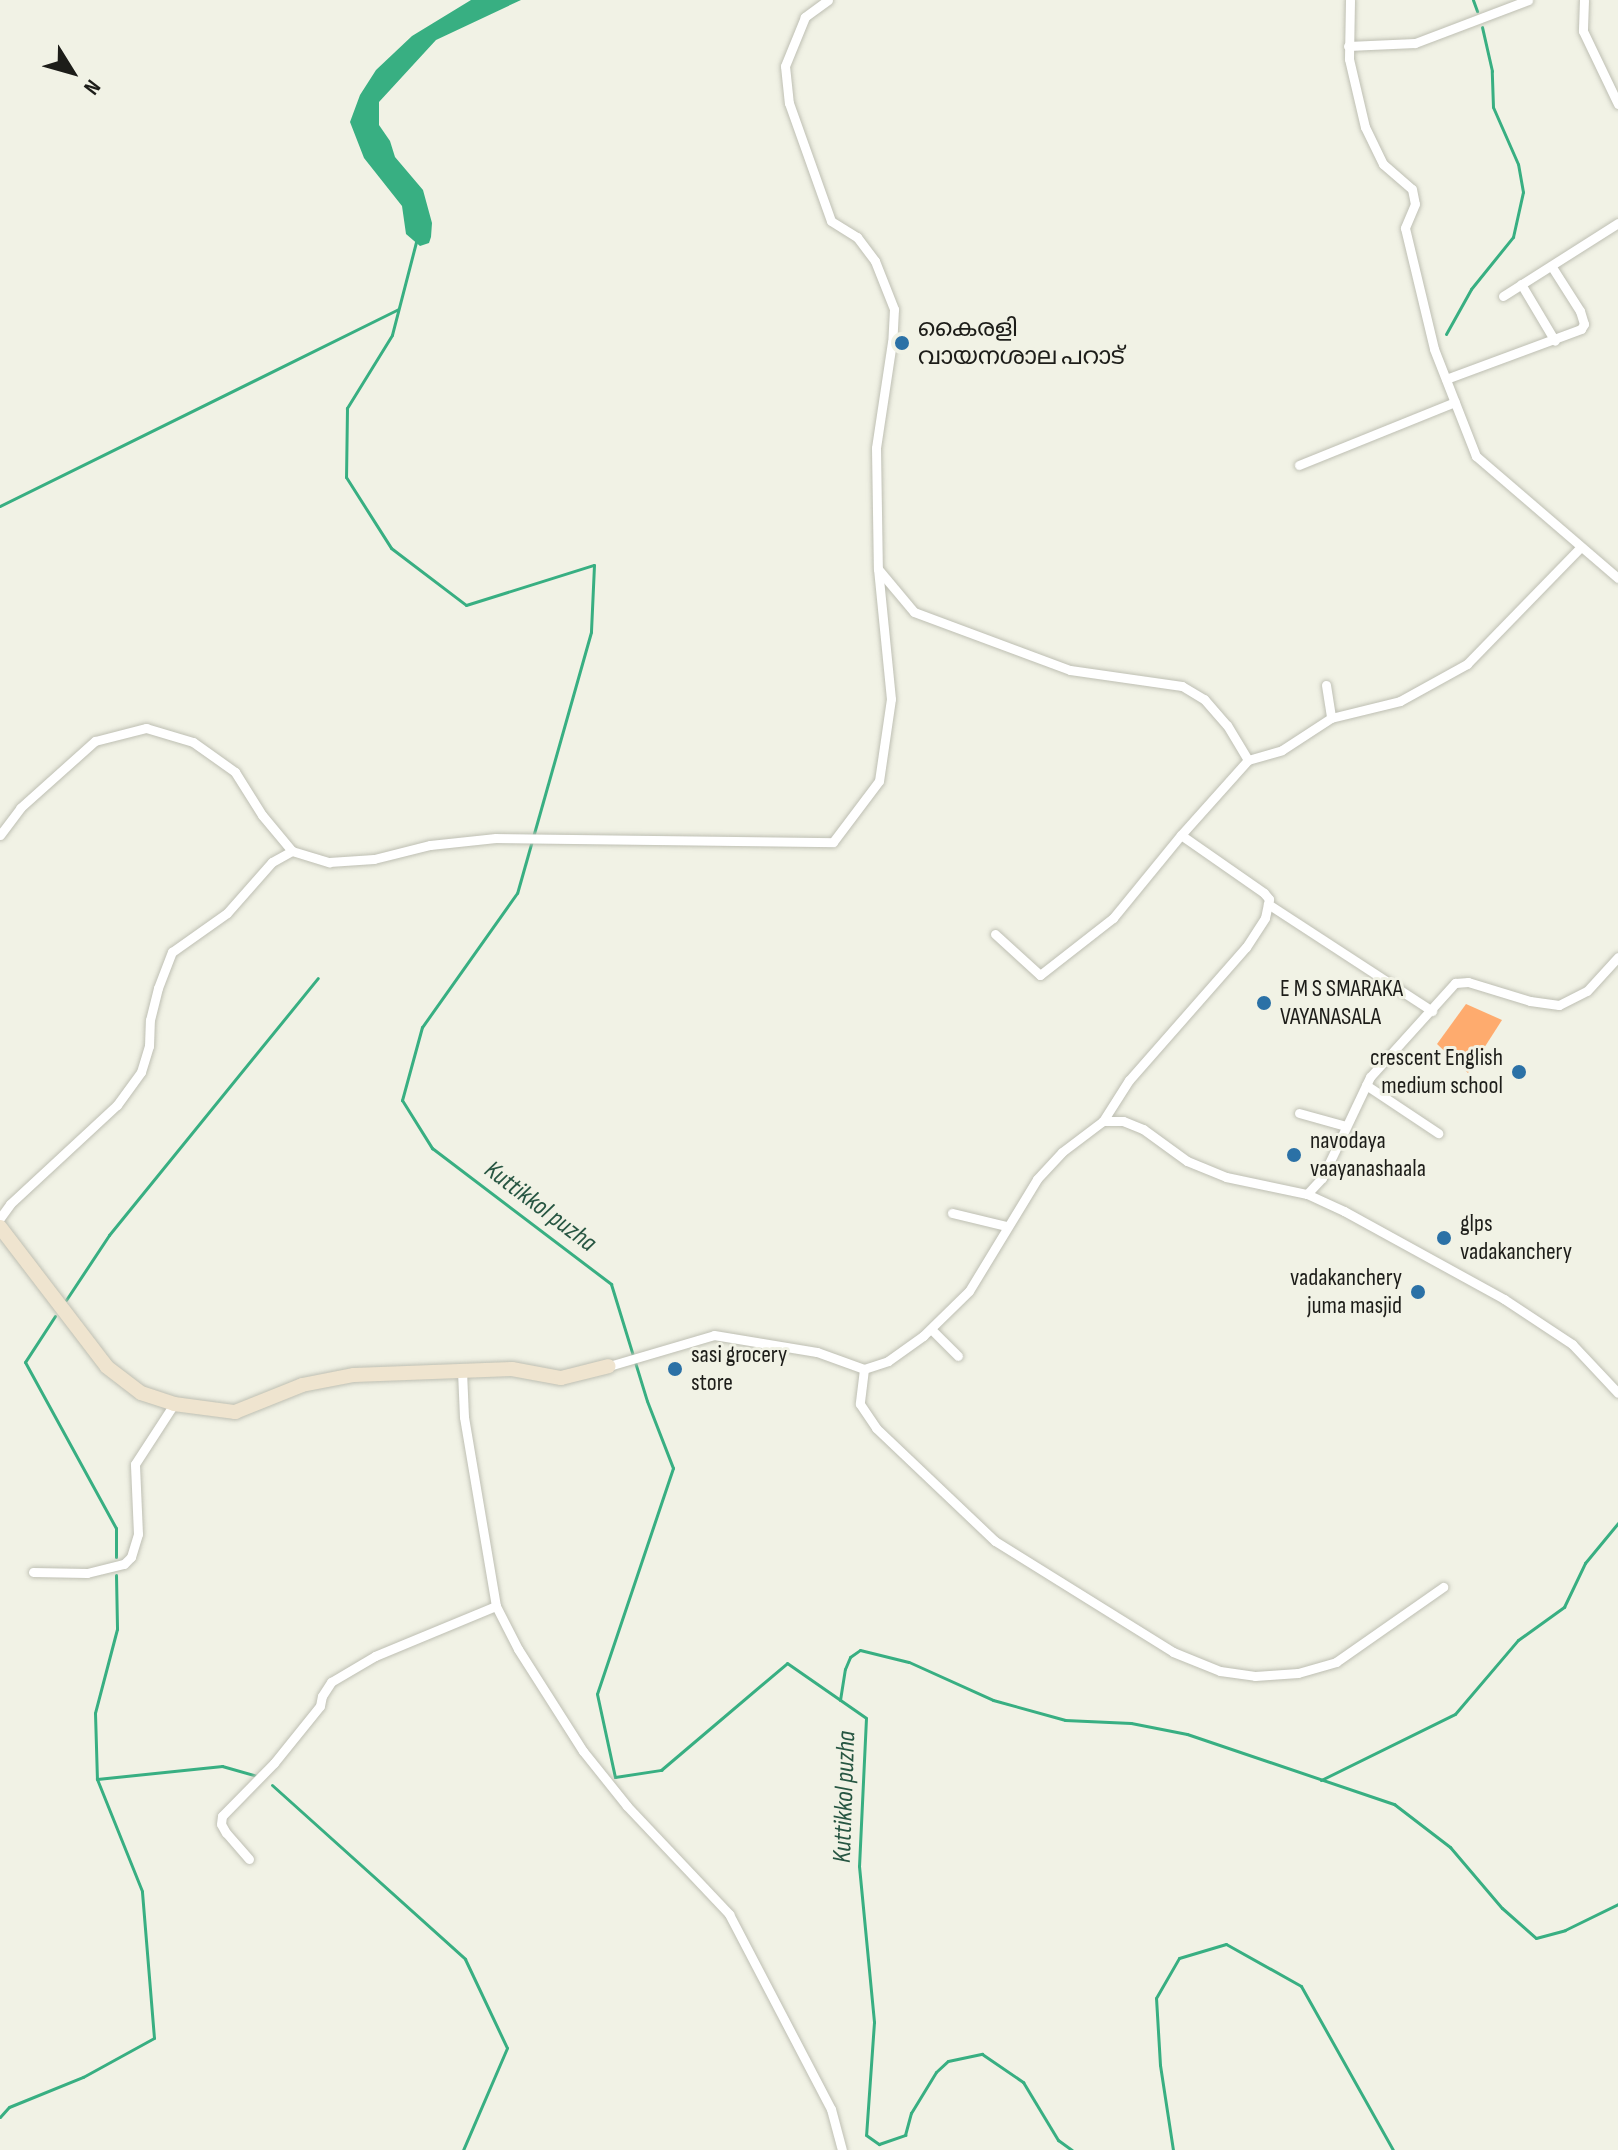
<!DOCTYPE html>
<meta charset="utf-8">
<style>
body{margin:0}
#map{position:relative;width:1618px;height:2150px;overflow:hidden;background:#f1f2e5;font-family:"Sofia Sans Condensed","Noto Sans Malayalam",sans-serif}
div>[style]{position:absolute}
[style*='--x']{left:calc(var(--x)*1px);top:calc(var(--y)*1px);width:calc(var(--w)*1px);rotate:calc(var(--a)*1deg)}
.green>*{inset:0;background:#feab6e}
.water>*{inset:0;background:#38af82}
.stream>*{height:3px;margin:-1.5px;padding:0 1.5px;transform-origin:1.5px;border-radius:1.5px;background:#38af82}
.roads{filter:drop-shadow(0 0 2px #bebfb3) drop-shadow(0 0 2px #bebfb3)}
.street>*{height:9px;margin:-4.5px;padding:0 4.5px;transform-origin:4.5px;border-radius:4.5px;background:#fff}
.secondary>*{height:14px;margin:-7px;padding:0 7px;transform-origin:7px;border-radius:7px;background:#efe4cf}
.dots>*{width:22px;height:22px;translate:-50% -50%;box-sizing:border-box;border:4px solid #f1f2e5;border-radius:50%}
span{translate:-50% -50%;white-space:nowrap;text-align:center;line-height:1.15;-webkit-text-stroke:6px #f1f2e5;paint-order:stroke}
.poi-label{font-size:24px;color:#1d1d19}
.left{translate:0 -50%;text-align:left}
.right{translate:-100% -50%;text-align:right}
.water-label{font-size:26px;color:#275642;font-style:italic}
.north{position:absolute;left:32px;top:32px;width:80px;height:80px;-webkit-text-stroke:6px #f1f2e5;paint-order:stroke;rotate:127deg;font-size:22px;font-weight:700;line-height:32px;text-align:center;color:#1d1d19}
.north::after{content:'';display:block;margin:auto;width:28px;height:36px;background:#1d1d19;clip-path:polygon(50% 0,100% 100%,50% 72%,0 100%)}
</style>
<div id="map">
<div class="green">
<div style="clip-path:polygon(1466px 1004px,1502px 1020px,1468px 1073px,1437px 1044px)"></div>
</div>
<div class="water">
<div style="clip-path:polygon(471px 0,521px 0,436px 40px,379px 102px,379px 125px,390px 141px,395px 157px,423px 190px,432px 223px,431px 237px,429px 243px,420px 246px,406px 234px,402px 206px,364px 158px,350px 122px,360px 95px,376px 70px,412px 36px)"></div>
</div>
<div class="stream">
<div style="--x:1473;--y:0;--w:12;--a:70"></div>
<div style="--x:416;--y:242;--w:96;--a:104.5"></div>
<div style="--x:392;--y:335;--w:86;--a:121.7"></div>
<div style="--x:347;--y:408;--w:69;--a:90.8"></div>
<div style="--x:346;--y:477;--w:84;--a:57.6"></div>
<div style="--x:391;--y:548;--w:94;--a:37.2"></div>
<div style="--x:466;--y:605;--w:134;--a:-17.4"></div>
<div style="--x:594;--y:565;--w:67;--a:92.6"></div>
<div style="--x:591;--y:632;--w:271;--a:105.8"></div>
<div style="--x:517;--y:893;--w:164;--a:125.3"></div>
<div style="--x:422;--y:1027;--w:76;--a:105.3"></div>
<div style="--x:402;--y:1100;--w:57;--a:58"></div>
<div style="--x:432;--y:1148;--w:225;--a:37.2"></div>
<div style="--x:611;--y:1284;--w:122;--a:72.9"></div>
<div style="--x:647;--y:1401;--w:72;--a:68.8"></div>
<div style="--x:673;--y:1468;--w:238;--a:108.6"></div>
<div style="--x:597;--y:1694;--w:85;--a:77.8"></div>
<div style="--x:615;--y:1777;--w:47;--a:-8.7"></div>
<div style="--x:661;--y:1770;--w:165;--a:-40.3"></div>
<div style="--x:787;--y:1663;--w:96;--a:34.8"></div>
<div style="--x:866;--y:1718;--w:148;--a:92.7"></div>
<div style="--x:859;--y:1866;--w:157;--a:84.5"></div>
<div style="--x:874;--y:2022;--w:113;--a:94"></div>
<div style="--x:866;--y:2135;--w:16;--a:35"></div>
<div style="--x:879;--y:2144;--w:28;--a:-19"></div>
<div style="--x:905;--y:2135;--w:23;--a:-75"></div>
<div style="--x:911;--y:2113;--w:48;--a:-58.6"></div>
<div style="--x:936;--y:2072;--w:16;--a:-43"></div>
<div style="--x:948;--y:2061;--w:35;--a:-12"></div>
<div style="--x:982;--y:2054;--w:50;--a:34.3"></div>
<div style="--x:1023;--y:2082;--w:68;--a:58.9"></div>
<div style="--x:1058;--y:2140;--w:17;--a:36"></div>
<div style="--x:1446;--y:334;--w:51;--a:-60.9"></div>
<div style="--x:1471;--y:289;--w:67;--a:-51.1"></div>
<div style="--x:1513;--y:237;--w:46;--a:-77.5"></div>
<div style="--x:1523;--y:192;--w:28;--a:-100"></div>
<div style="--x:1518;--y:164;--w:62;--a:-113.7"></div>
<div style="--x:1493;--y:107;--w:36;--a:-92"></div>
<div style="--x:1492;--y:71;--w:45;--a:-102.8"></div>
<div style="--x:0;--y:506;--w:444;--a:-26.3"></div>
<div style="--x:66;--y:1300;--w:78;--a:-56.5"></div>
<div style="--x:109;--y:1235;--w:331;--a:-50.9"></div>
<div style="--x:55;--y:1316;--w:55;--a:123.1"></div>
<div style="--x:25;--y:1362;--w:189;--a:61.3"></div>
<div style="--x:116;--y:1528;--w:29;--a:90"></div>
<div style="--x:116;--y:1575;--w:54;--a:88.9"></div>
<div style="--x:117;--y:1629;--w:87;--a:104.7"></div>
<div style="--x:95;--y:1713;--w:66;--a:88.3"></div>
<div style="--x:97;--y:1779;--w:126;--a:-5.9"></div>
<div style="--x:222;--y:1766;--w:35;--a:16"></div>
<div style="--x:840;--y:1700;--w:31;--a:-81"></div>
<div style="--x:845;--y:1669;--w:13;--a:-67"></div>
<div style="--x:850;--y:1657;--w:12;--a:-35"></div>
<div style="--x:860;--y:1650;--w:50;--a:13.8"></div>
<div style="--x:909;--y:1662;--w:92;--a:24.3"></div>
<div style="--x:993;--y:1700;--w:75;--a:15.5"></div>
<div style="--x:1065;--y:1720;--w:66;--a:2.6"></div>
<div style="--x:1131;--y:1723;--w:57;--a:11.1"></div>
<div style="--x:1187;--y:1734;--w:219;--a:18.7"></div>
<div style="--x:1394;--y:1804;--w:71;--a:37.5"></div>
<div style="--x:1450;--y:1847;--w:80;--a:49.6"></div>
<div style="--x:1502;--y:1908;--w:45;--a:41.4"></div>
<div style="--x:1536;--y:1938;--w:30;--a:-15"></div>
<div style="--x:1565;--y:1930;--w:59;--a:-26.1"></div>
<div style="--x:1321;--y:1780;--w:149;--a:-26.2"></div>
<div style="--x:1455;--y:1714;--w:97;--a:-49.6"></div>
<div style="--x:1518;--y:1640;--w:57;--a:-35.7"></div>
<div style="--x:1564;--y:1607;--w:49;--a:-64.5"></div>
<div style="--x:1585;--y:1563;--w:52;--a:-50.5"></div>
<div style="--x:272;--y:1785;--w:260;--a:42"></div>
<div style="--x:465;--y:1959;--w:98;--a:64.7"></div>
<div style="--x:507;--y:2048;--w:111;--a:113.3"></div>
<div style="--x:0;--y:2117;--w:13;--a:-48"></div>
<div style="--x:9;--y:2107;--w:80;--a:-22.1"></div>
<div style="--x:83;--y:2077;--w:81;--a:-28.8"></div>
<div style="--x:154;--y:2038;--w:147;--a:-94.7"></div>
<div style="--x:142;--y:1891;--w:121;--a:-111.9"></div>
<div style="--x:1173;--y:2150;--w:86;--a:-98.7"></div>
<div style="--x:1160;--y:2065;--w:67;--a:-93.4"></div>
<div style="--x:1156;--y:1998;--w:46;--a:-60.1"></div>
<div style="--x:1179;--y:1958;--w:49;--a:-16.6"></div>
<div style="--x:1226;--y:1944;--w:86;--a:29.2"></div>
<div style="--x:1301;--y:1986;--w:188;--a:60.7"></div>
</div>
<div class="roads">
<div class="street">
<div style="--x:828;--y:0;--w:29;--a:144"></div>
<div style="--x:805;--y:17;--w:53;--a:112.2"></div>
<div style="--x:785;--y:66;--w:37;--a:84"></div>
<div style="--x:789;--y:103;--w:125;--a:70.4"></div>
<div style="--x:831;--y:221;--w:31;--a:32"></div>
<div style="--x:857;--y:237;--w:30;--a:53"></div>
<div style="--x:875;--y:261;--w:52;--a:68.4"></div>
<div style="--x:894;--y:309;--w:33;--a:93"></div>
<div style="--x:892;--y:342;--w:107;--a:98.6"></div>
<div style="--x:876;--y:448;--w:121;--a:89.1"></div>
<div style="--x:878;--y:569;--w:56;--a:50.1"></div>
<div style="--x:914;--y:612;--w:166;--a:20.4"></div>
<div style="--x:1070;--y:670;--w:113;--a:8.1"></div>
<div style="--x:1182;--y:686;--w:26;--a:31"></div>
<div style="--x:1204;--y:699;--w:35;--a:49"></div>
<div style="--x:1227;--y:725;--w:41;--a:59"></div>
<div style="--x:1248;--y:760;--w:101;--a:131.8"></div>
<div style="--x:1181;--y:835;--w:101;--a:34.9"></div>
<div style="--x:1264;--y:893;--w:8;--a:50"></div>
<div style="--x:1269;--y:899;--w:19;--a:102"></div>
<div style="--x:1265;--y:918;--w:35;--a:123"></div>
<div style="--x:1246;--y:947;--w:177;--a:131.3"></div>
<div style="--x:1129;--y:1080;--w:49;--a:122.4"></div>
<div style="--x:1350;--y:0;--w:59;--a:91"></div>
<div style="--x:1349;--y:59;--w:70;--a:76.8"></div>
<div style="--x:1365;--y:127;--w:41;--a:64.1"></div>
<div style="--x:1383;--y:164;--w:38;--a:41"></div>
<div style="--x:1412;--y:189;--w:15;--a:79"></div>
<div style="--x:1415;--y:204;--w:26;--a:113"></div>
<div style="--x:1405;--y:228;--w:124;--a:76.5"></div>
<div style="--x:1434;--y:349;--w:115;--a:68.6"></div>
<div style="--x:1476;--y:456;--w:187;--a:40.7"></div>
<div style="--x:1584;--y:0;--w:31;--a:92"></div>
<div style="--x:1583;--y:31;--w:81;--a:64.4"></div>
<div style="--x:1348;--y:46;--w:67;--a:-2.6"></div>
<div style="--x:1415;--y:43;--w:121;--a:-20.8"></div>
<div style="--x:1521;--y:284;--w:66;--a:59.2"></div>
<div style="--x:1503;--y:296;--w:136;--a:-32.4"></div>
<div style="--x:1446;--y:379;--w:144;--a:-20.3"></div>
<div style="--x:1581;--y:329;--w:6;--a:-59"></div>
<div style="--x:1584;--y:324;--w:14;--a:-107"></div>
<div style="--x:1580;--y:311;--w:52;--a:-122.5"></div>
<div style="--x:1299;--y:465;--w:168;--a:-22"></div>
<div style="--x:1326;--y:685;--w:33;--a:81"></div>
<div style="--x:1248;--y:760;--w:35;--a:-16"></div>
<div style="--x:1282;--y:750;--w:59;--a:-33.1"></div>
<div style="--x:1331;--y:718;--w:71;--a:-13.8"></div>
<div style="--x:1400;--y:701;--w:77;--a:-28.9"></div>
<div style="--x:1467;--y:664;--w:162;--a:-45.8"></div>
<div style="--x:0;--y:835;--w:34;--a:-53"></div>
<div style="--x:20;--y:808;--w:101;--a:-41.8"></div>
<div style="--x:95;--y:741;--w:53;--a:-14.3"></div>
<div style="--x:146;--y:728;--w:49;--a:16.6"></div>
<div style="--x:193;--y:742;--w:52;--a:35.5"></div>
<div style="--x:235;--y:772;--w:51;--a:57.9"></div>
<div style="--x:262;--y:815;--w:47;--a:50.2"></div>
<div style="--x:292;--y:851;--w:39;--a:17"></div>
<div style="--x:329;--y:862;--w:45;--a:-3.8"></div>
<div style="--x:374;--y:859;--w:58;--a:-14"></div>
<div style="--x:430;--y:845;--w:66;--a:-6.1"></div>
<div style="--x:496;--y:838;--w:337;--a:0.7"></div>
<div style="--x:833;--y:842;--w:76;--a:-53"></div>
<div style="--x:879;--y:781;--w:83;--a:-81.7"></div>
<div style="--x:891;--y:699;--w:131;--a:-95.7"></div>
<div style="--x:1268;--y:904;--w:196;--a:33.1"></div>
<div style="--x:995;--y:934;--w:61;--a:42.3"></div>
<div style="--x:1040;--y:975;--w:93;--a:-38"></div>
<div style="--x:1113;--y:918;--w:107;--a:-50.7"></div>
<div style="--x:1366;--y:1085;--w:87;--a:33.7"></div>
<div style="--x:1299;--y:1113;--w:49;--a:15.5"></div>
<div style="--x:1307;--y:1194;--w:41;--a:24.7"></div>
<div style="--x:1344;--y:1211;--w:183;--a:28.8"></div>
<div style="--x:1504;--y:1299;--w:82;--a:33.5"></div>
<div style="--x:1572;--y:1344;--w:67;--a:46.8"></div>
<div style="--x:952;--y:1213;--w:56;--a:13.5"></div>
<div style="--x:0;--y:1218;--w:17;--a:-54"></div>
<div style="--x:10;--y:1204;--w:146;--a:-42.8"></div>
<div style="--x:117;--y:1105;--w:41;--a:-54"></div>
<div style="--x:141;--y:1072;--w:27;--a:-73"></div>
<div style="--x:149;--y:1046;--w:26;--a:-88"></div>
<div style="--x:150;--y:1020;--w:33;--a:-76"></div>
<div style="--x:158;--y:988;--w:39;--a:-69"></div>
<div style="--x:172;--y:952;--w:67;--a:-35.3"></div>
<div style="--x:227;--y:913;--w:68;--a:-48.6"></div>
<div style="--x:272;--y:862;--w:23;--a:-29"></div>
<div style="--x:931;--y:1329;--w:38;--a:45"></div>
<div style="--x:609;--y:1366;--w:109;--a:-16.4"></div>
<div style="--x:714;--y:1335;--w:104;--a:9.4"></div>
<div style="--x:817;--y:1352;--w:50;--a:19.9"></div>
<div style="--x:864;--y:1369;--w:25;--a:-18"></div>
<div style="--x:888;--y:1361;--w:43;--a:-35.5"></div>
<div style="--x:923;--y:1336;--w:64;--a:-44.4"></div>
<div style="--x:969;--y:1291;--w:131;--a:-58.7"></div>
<div style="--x:1037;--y:1179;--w:37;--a:-47"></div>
<div style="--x:1062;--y:1152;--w:51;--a:-37.1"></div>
<div style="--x:1103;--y:1121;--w:20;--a:0"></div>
<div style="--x:1123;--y:1121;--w:22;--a:22"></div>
<div style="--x:1143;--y:1129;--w:54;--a:36"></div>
<div style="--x:1187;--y:1161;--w:42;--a:22.3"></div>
<div style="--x:1226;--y:1177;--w:83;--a:11.9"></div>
<div style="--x:1307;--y:1194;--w:22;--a:-47"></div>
<div style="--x:1322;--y:1178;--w:112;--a:-64.6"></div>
<div style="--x:1370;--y:1077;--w:127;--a:-47.9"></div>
<div style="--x:1455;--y:983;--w:13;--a:-4"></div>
<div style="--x:1468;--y:982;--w:65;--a:17"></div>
<div style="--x:1530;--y:1001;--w:29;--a:8"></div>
<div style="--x:1559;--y:1005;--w:31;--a:-27"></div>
<div style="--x:1587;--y:991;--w:46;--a:-47.6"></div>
<div style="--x:864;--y:1369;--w:35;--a:97"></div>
<div style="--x:860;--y:1404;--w:29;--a:56"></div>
<div style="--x:876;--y:1428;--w:164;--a:43.5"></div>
<div style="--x:995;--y:1541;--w:210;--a:31.9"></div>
<div style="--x:1173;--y:1652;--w:51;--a:22"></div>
<div style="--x:1220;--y:1671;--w:35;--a:8"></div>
<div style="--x:1255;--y:1676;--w:43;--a:-4"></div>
<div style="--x:1298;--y:1673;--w:40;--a:-16"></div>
<div style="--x:1336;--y:1662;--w:131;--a:-35"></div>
<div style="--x:462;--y:1371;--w:46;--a:87.5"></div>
<div style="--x:464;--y:1417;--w:192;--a:80.4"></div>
<div style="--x:496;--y:1606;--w:48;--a:62.9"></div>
<div style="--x:518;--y:1649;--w:121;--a:57.5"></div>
<div style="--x:583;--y:1751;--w:70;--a:51.3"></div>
<div style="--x:627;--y:1806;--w:149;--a:46.6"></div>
<div style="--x:729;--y:1914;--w:220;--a:62.4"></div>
<div style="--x:831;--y:2109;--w:42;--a:75"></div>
<div style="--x:33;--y:1572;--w:54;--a:1.1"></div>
<div style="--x:87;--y:1573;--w:38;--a:-14"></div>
<div style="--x:124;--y:1564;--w:10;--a:-45"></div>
<div style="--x:131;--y:1557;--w:24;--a:-73"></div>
<div style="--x:138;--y:1534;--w:70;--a:-92.5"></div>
<div style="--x:135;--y:1464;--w:72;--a:-57"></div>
<div style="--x:249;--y:1859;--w:35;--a:-131"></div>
<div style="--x:226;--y:1833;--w:10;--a:-119"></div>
<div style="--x:221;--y:1824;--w:8;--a:-83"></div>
<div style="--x:222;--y:1816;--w:74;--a:-45.5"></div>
<div style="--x:274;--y:1763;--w:73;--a:-51.1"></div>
<div style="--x:320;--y:1706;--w:10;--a:-79"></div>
<div style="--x:322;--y:1696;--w:17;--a:-57"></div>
<div style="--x:331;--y:1682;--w:51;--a:-30.6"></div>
<div style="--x:375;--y:1656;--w:131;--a:-22.5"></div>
</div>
<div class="secondary">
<div style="--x:0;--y:1227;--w:176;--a:52.6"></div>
<div style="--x:107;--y:1367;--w:43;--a:37.4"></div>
<div style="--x:141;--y:1393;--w:35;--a:18"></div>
<div style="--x:174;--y:1404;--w:62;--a:7.5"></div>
<div style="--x:235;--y:1412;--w:72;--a:-21.9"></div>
<div style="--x:302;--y:1385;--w:53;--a:-10.9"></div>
<div style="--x:354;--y:1375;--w:158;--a:-2.2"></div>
<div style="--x:512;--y:1369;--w:50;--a:10.4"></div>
<div style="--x:561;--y:1378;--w:49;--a:-14"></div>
</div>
</div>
<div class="dots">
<div style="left:902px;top:343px;background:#2b71a6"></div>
<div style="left:1264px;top:1003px;background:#2b71a6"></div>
<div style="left:1519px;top:1072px;background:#2b71a6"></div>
<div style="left:1294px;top:1155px;background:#2b71a6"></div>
<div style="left:1444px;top:1238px;background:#2b71a6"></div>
<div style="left:1418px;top:1292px;background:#2b71a6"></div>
<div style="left:675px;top:1369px;background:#2b71a6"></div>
</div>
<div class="poi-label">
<span class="left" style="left:918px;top:343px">കൈരളി<br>വായനശാല പറാട്</span>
<span class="left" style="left:1280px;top:1003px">E M S SMARAKA<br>VAYANASALA</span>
<span class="right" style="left:1503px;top:1072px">crescent English<br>medium school</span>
<span class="left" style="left:1310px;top:1155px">navodaya<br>vaayanashaala</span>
<span class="left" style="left:1460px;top:1238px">glps<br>vadakanchery</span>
<span class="right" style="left:1402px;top:1292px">vadakanchery<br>juma masjid</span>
<span class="left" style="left:691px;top:1369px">sasi grocery<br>store</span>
</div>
<div class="water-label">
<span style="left:540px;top:1207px;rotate:37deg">Kuttikkol puzha</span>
<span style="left:845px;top:1797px;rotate:-88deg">Kuttikkol puzha</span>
</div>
<div class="north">N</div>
</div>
